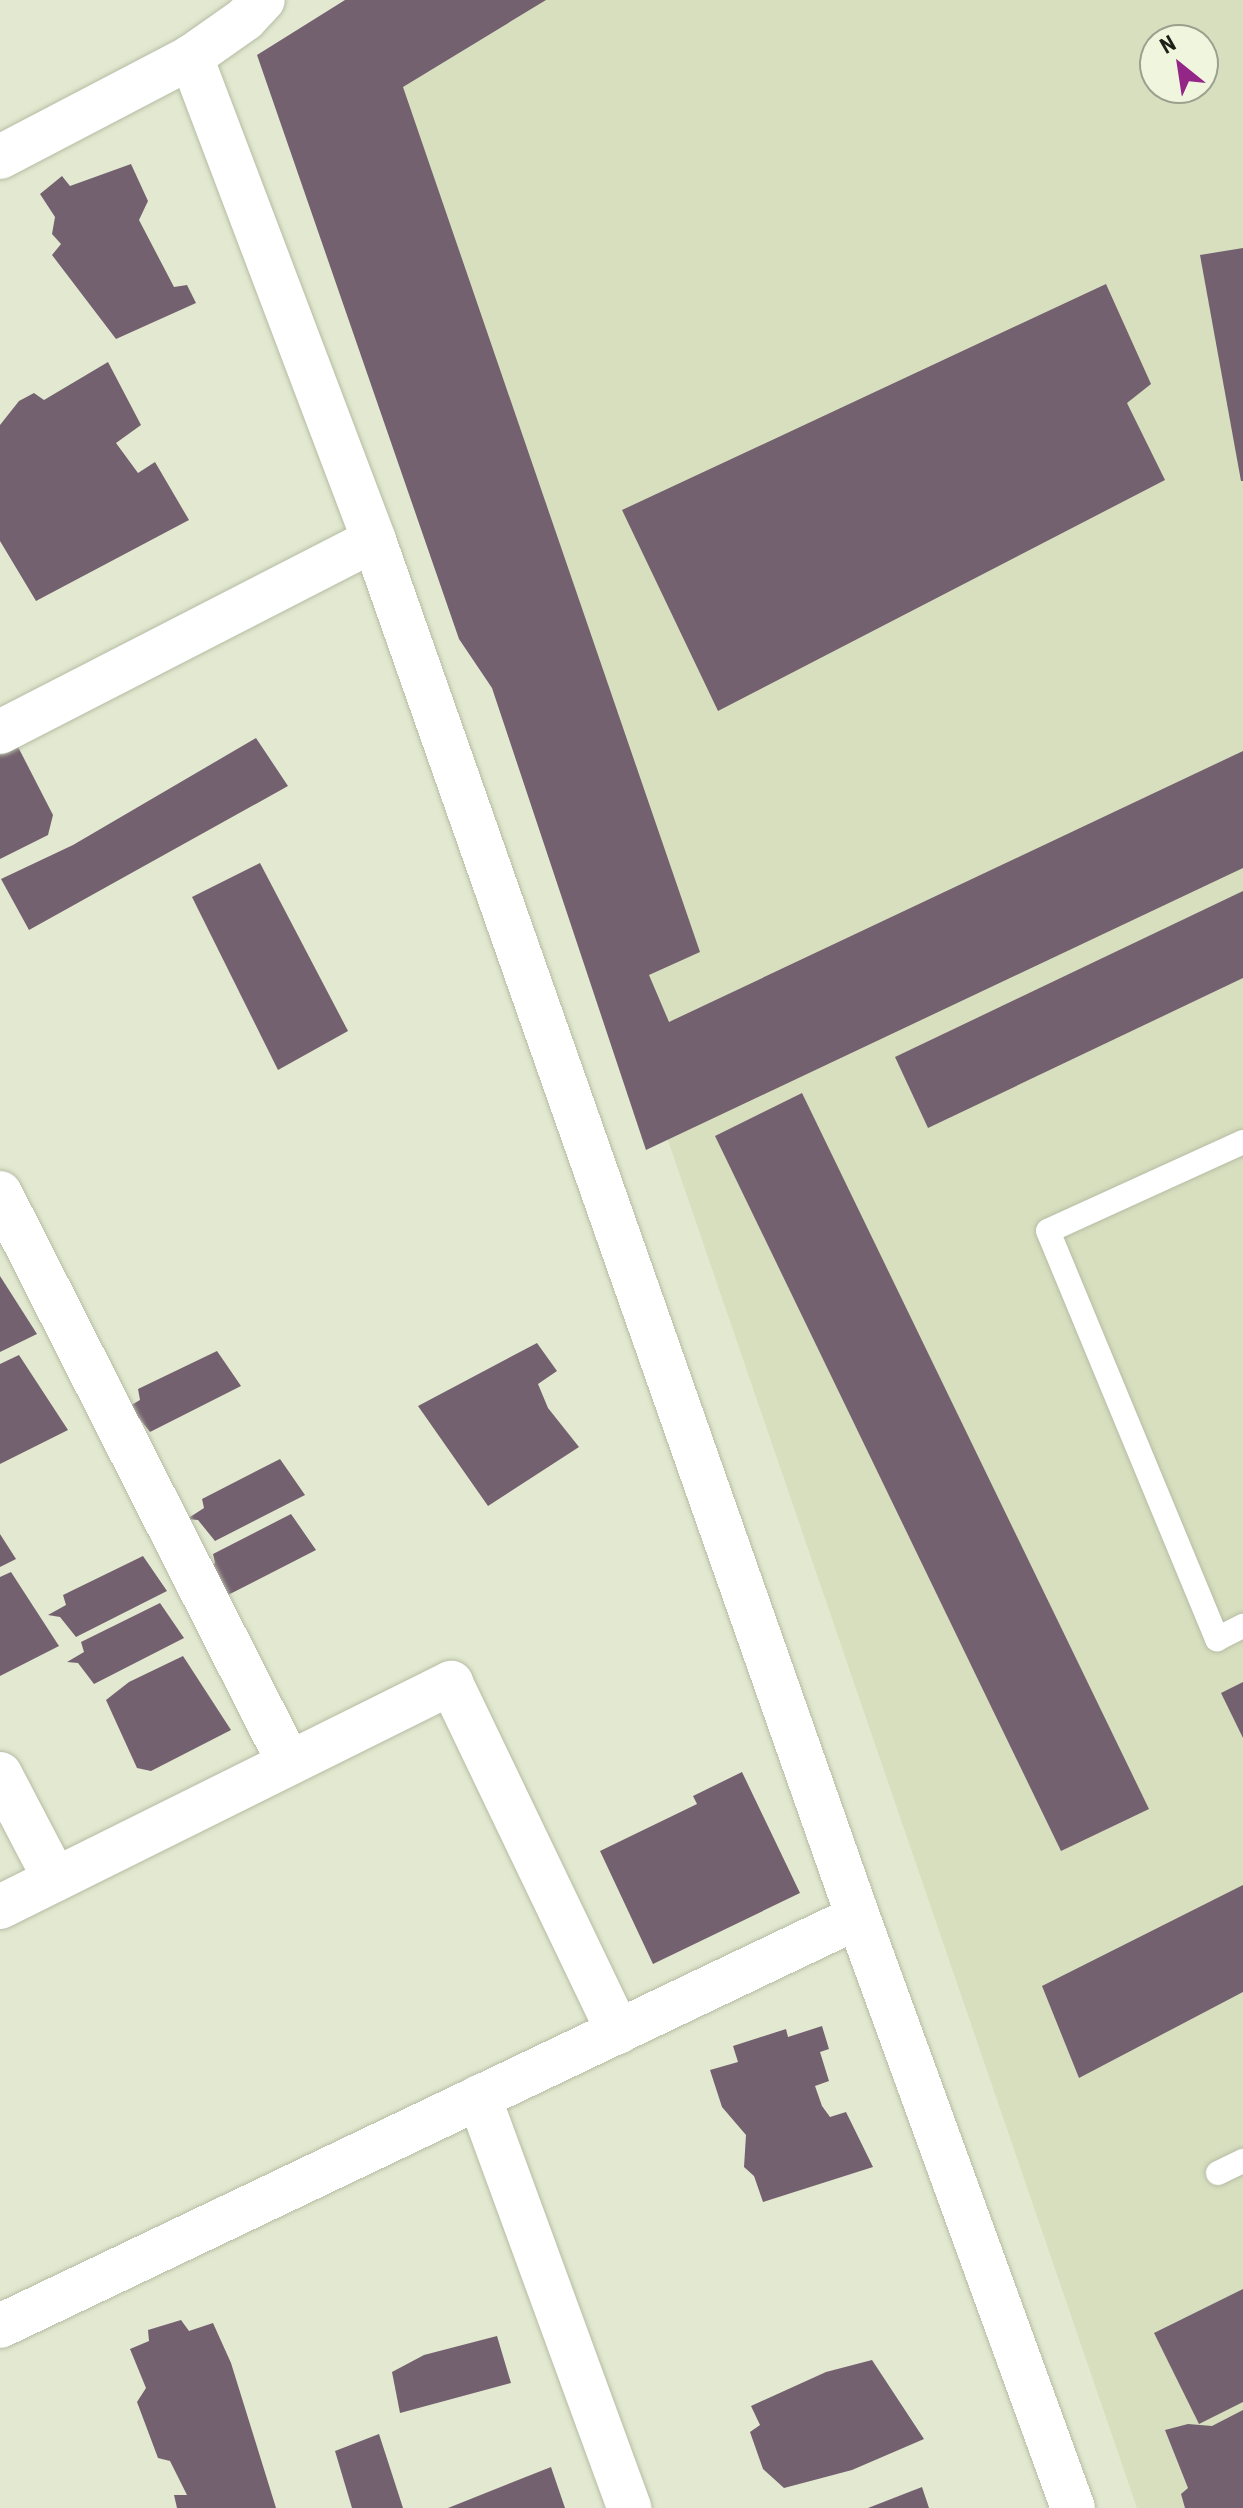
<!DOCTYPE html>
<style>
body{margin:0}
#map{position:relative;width:1243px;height:2508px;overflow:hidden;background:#e2e9d0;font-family:"Roboto Condensed",sans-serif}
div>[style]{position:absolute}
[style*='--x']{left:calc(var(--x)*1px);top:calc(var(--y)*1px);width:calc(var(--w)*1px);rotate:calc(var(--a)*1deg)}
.built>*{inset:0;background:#d7dfbf}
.building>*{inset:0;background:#746170}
.roads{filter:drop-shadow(0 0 2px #b6bca4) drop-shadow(0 0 2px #b6bca4)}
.service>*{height:24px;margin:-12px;padding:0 12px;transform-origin:12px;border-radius:12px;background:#fff}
.minor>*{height:44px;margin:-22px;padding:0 22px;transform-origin:22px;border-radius:22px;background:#fff}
span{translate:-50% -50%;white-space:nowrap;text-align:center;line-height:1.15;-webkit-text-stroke:8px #f0f6dd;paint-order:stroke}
.north{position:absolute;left:1139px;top:24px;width:80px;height:80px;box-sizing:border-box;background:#f0f6dd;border:2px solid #9ca08e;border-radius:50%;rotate:330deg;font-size:22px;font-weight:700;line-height:32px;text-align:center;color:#1e2017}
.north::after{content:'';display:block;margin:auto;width:28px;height:36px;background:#942687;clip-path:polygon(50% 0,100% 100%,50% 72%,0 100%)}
</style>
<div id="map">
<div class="built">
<div style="clip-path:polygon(evenodd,381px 0,1243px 0,1243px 2508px,1137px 2508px,294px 50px,381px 0,1155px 40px,1203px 40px,1203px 88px,1155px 88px,1155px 40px)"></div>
</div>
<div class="building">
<div style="clip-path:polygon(345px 0,546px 0,403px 87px,700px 952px,649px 975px,669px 1022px,1243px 751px,1243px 868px,646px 1150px,492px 688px,459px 639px,257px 55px)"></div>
<div style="clip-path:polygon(131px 164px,148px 201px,139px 220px,174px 287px,187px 285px,196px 303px,116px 339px,52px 255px,61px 244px,52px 234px,55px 217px,40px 194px,62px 176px,70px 186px)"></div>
<div style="clip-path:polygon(1243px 248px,1243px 481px,1241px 481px,1200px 255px)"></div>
<div style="clip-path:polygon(1106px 284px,1151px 384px,1127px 403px,1165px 480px,718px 711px,622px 510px)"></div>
<div style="clip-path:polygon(108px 362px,141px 425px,116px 443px,138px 473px,155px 462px,189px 520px,36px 601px,0 541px,0 425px,19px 401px,34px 393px,44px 400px)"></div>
<div style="clip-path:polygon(256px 738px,288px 786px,29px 930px,1px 879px,73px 845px)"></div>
<div style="clip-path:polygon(15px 741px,53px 815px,48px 835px,0 859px,0 748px)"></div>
<div style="clip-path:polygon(260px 863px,348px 1031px,278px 1070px,192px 897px)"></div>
<div style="clip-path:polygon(1243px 891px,1243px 978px,928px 1128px,895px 1057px)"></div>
<div style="clip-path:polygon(802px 1093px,1149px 1809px,1061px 1851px,715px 1136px)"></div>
<div style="clip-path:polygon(0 1276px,37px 1334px,0 1352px)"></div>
<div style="clip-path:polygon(537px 1343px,557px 1371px,538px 1384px,548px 1408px,579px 1447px,488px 1506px,418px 1406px)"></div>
<div style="clip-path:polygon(217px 1351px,241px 1386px,150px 1432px,134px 1412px,123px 1410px,140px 1400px,138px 1389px)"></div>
<div style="clip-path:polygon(19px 1355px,68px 1430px,0 1464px,0 1364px)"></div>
<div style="clip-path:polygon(280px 1459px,305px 1495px,215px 1541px,198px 1520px,187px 1519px,204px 1508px,202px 1499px)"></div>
<div style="clip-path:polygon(291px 1514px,316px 1550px,226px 1596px,198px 1574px,215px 1563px,213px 1554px)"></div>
<div style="clip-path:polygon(0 1534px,16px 1559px,0 1567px)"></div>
<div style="clip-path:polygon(143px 1556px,167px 1591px,76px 1637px,60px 1617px,48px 1615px,66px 1605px,63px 1595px)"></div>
<div style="clip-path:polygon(11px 1572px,59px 1646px,0 1676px,0 1577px)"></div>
<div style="clip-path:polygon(160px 1603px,184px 1638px,94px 1684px,78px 1663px,67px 1662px,84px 1652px,81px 1642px)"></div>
<div style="clip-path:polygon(183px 1656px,231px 1730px,151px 1771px,137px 1768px,106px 1700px,129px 1682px)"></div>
<div style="clip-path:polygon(1243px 1682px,1243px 1738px,1221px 1693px)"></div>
<div style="clip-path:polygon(742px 1772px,800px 1893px,653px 1964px,600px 1851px,697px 1804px,693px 1796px)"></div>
<div style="clip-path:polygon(1243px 1885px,1243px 1992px,1079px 2078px,1042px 1986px)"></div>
<div style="clip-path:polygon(822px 2026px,829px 2049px,820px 2052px,829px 2081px,815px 2086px,822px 2106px,830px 2117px,846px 2112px,873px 2167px,763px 2202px,754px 2176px,744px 2167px,746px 2135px,722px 2107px,710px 2070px,738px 2062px,733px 2046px,786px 2029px,788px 2037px)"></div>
<div style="clip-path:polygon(1243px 2289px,1243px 2402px,1199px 2424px,1154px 2333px)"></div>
<div style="clip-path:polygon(181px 2320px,189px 2331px,213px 2323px,231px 2363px,276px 2508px,177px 2508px,174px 2495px,187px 2495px,170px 2461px,158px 2458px,137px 2402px,146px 2388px,130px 2349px,149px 2341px,148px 2330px)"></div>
<div style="clip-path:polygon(497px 2336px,511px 2383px,400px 2413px,392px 2372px,424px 2355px)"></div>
<div style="clip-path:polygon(872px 2360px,924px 2439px,852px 2470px,784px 2488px,763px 2469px,750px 2432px,760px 2425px,751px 2406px,826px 2372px)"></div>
<div style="clip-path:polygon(1243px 2410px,1243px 2508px,1185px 2508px,1181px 2494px,1188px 2488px,1165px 2430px,1188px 2424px,1212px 2426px)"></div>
<div style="clip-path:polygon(379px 2434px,403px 2508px,352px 2508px,335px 2451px)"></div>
<div style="clip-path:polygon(551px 2467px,565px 2508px,448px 2508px)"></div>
<div style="clip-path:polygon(922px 2487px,929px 2508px,868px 2508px)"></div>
</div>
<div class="roads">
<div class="service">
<div style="--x:1243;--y:1142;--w:214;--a:155.5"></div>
<div style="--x:1048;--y:1231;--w:442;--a:67.5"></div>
<div style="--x:1217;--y:1639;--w:29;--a:-27"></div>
<div style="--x:1218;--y:2173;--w:28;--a:-26"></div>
</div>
<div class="minor">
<div style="--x:0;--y:157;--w:216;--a:-27.6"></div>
<div style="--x:0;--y:732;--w:420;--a:-27.2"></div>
<div style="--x:0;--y:1193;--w:639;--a:63.11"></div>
<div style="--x:0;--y:1774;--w:119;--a:62.4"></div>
<div style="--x:0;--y:1907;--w:504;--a:-26.41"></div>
<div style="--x:451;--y:1683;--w:387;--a:64.4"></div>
<div style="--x:858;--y:1917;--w:629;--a:70.01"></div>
<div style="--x:479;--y:2097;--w:438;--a:69.9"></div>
<div style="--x:0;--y:2326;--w:950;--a:-25.49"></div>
<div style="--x:858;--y:1917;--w:1460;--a:-109.37"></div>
<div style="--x:374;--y:540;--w:517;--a:-110.75"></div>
<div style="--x:191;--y:57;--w:66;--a:-35.1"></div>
<div style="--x:245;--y:19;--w:26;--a:-47"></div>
</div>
</div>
<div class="north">N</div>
</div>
